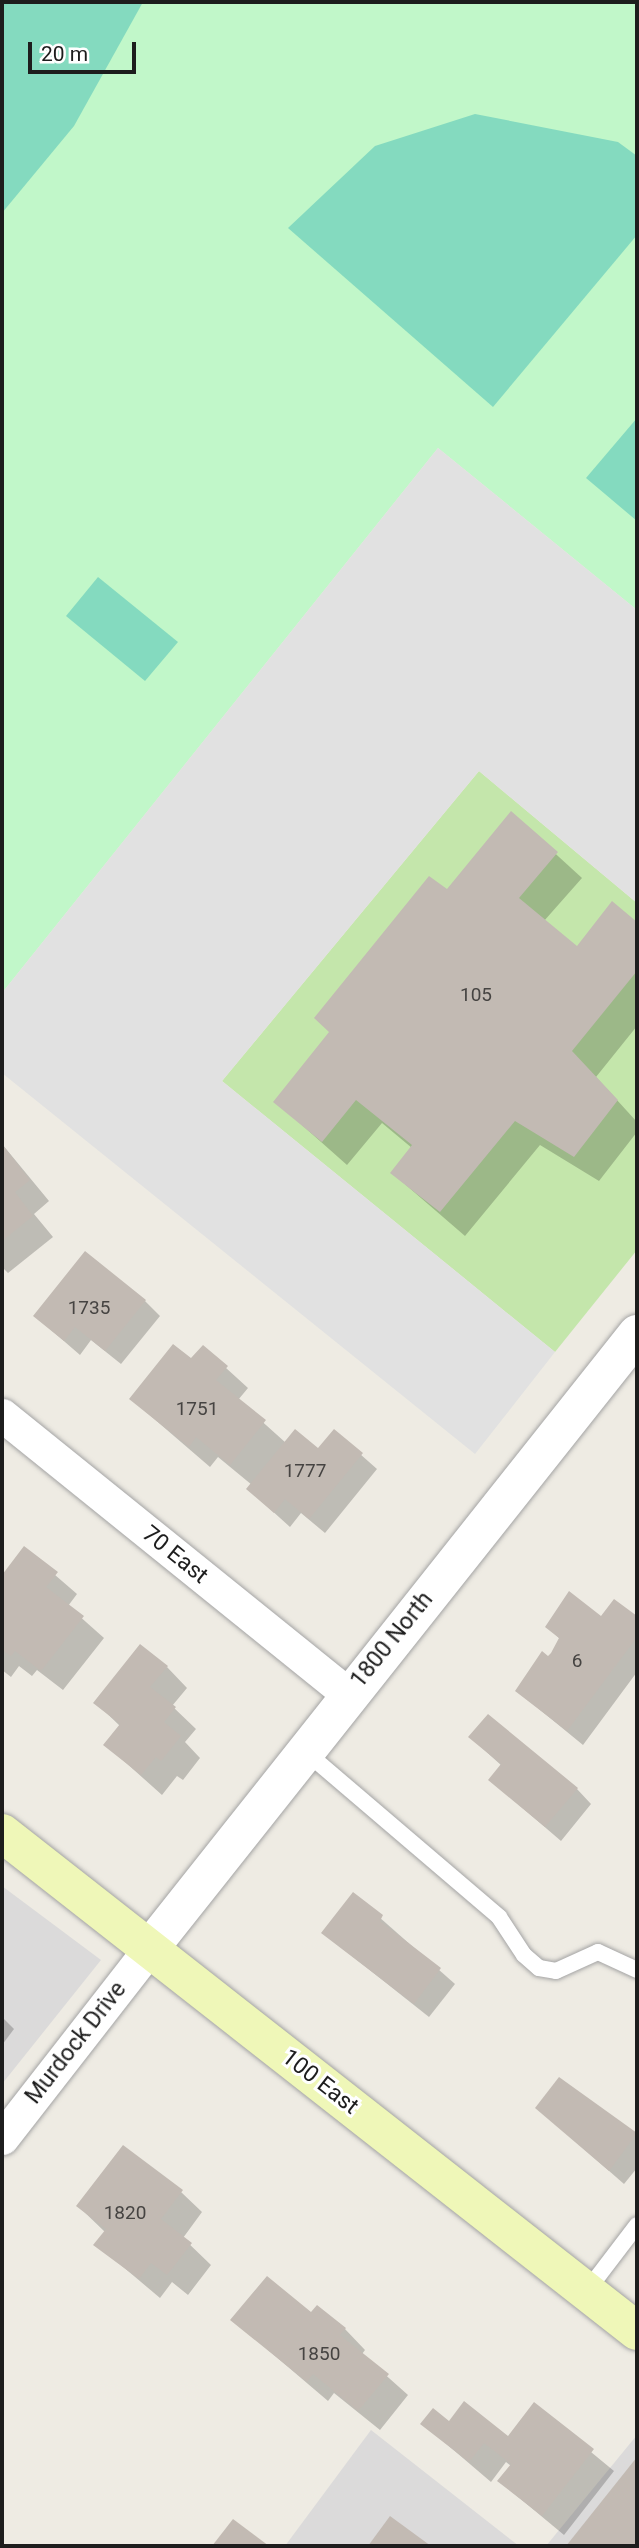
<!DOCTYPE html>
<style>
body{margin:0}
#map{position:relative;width:639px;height:2548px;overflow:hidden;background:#eeebe3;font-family:Roboto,sans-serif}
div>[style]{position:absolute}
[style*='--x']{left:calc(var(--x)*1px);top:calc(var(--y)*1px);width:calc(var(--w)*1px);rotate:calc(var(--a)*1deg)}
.residential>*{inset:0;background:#dbdada}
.grass>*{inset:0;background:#c4e6ab}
.park>*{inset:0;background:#c1f7c9}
.pitch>*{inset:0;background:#84dabf}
.parking>*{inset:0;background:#e1e1e1}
.shadow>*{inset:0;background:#0003}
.building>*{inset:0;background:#c2bab3}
.roads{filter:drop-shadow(0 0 2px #a4a4a4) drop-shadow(0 0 2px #a4a4a4)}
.service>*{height:16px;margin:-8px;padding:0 8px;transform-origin:8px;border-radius:8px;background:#fff}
.minor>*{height:33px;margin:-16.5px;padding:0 16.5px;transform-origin:16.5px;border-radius:16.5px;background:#fff}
.tertiary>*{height:38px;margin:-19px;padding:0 19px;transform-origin:19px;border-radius:19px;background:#fff}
.secondary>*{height:38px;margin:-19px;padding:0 19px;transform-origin:19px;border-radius:19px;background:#eff7b8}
span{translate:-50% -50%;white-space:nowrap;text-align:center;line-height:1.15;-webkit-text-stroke:6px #fff;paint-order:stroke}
.number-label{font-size:19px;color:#464442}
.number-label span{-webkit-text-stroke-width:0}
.street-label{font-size:23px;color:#1d1d1d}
.frame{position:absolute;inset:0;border:4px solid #1d1d1d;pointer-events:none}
.scale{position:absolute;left:28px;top:42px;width:108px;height:32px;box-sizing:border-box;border:4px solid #1d1d1d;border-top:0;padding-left:9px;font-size:21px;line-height:24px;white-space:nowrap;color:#1d1d1d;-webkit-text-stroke:5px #fff;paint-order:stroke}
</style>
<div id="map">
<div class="residential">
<div style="clip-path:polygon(2px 1886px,101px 1960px,2px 2084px)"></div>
<div style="clip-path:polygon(371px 2430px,519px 2546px,285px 2546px)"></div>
<div style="clip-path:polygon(637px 2435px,637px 2546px,546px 2546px)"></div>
</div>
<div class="grass">
<div style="clip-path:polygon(479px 771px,637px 903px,637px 1250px,555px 1352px,222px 1081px)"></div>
</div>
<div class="park">
<div style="clip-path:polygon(2px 2px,637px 2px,637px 610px,438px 448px,2px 993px)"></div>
</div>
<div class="pitch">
<div style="clip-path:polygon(2px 2px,143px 2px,74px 126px,2px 213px)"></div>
<div style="clip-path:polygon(475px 114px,618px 142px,637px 156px,637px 235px,493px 407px,288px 228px,375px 146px)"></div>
<div style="clip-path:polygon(637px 418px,637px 521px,586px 478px)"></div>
<div style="clip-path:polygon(98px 577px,178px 642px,145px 681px,66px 616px)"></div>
</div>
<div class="parking">
<div style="clip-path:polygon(438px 448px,637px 610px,637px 903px,479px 771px,222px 1081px,555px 1352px,475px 1454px,2px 1073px,2px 993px)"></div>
</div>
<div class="shadow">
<div style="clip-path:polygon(512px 814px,582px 878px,544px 921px,578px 948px,613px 903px,637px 924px,637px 1026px,596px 1077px,637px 1122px,637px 1132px,599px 1181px,540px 1145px,465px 1236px,392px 1173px,412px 1148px,382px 1123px,347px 1165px,276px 1102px)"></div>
<div style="clip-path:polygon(2px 1144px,49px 1201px,34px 1214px,53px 1237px,8px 1273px,2px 1267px)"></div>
<div style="clip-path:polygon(145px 1301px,160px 1316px,121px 1364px,91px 1340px,80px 1355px,35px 1316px)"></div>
<div style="clip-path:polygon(203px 1347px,248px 1388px,238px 1400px,286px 1443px,318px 1450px,334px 1431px,377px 1469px,325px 1533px,301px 1513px,290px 1527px,248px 1489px,252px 1485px,218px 1457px,210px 1467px,131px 1399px,191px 1361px)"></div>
<div style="clip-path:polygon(25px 1549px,77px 1594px,68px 1606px,104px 1638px,63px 1690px,37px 1670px,32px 1676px,19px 1666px,11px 1677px,2px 1670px,2px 1578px)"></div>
<div style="clip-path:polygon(614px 1601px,637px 1618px,637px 1672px,583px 1745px,517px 1691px,549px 1659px,560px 1639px,548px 1627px,602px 1618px)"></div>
<div style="clip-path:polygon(167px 1667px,187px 1688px,172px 1706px,196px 1729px,185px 1742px,200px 1758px,183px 1780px,177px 1776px,162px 1795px,106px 1745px,120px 1726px,96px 1703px)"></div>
<div style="clip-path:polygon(470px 1737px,577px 1789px,591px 1804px,561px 1841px,490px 1780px,502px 1766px)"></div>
<div style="clip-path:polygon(353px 1894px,455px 1984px,429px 2017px,323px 1933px)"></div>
<div style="clip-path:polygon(2px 2017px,14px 2029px,2px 2045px)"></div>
<div style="clip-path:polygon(560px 2079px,637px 2135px,637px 2168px,624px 2184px,537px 2108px)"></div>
<div style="clip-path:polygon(181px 2192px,202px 2212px,183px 2238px,211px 2265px,188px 2295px,172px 2282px,160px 2298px,96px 2244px,105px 2232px,78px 2206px)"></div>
<div style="clip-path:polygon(312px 2314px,345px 2329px,365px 2350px,362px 2354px,408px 2395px,380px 2430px,334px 2393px,328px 2401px,233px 2320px)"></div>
<div style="clip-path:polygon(534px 2405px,614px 2471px,564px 2535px,499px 2481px,511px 2466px,506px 2462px,491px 2482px,423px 2424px,450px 2423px,508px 2438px)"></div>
<div style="clip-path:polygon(637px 2460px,637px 2546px,568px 2546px)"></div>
</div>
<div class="building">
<div style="clip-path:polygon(511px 811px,558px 852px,519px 898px,577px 946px,612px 901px,637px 922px,637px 971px,572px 1051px,618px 1100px,574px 1157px,515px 1121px,440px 1212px,390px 1173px,412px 1145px,356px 1100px,322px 1142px,273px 1102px,329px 1032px,314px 1018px,429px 876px,447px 889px)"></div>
<div style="clip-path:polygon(2px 1144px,30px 1180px,15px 1192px,33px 1216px,2px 1241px)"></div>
<div style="clip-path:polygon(85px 1251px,146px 1300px,105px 1351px,75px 1327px,64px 1341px,33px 1316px)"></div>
<div style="clip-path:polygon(173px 1344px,191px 1358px,203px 1345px,228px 1366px,216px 1380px,266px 1420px,230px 1465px,196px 1437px,189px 1447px,129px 1399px)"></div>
<div style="clip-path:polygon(295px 1429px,318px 1448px,334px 1429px,363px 1453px,309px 1519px,285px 1499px,274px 1513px,246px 1489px)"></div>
<div style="clip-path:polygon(24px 1546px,58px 1572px,46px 1587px,84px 1616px,41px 1671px,15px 1651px,11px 1656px,2px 1650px,2px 1575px)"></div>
<div style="clip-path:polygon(569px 1591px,601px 1616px,614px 1599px,637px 1616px,637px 1637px,567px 1731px,515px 1691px,542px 1651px,548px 1656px,551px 1653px,559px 1638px,545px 1627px)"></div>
<div style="clip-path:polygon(140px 1644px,168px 1666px,150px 1687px,176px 1707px,164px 1722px,181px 1736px,161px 1761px,156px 1757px,141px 1775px,103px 1745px,120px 1724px,93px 1703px)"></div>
<div style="clip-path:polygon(488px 1714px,578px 1788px,545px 1827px,488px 1780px,501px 1764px,468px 1737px)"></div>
<div style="clip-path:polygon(353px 1892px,383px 1915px,380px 1921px,441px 1968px,414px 2004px,321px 1933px)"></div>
<div style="clip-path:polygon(559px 2077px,637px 2133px,609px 2171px,535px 2108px)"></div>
<div style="clip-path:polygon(123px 2145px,183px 2190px,161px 2219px,192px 2243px,167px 2275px,151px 2263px,139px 2279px,93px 2245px,106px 2229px,76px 2206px)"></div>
<div style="clip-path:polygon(267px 2276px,311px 2312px,317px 2305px,346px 2328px,340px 2335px,389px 2374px,358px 2411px,313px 2374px,307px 2382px,230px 2320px)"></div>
<div style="clip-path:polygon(464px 2401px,508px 2436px,534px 2402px,594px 2449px,542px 2516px,497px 2481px,511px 2464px,484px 2443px,469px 2462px,420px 2424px,433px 2408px,449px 2421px)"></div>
<div style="clip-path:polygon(637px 2457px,637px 2546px,566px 2546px)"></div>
<div style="clip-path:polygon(390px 2516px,431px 2546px,368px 2546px)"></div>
<div style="clip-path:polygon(233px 2519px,269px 2546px,212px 2546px)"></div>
</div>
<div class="roads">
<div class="service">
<div style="--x:306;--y:1752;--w:254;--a:40.5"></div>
<div style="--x:499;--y:1917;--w:45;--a:56.7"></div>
<div style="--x:524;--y:1955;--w:20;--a:41"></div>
<div style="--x:539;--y:1968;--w:17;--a:10"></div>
<div style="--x:556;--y:1971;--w:46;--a:-24.3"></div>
<div style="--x:598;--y:1952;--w:43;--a:24.8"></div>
<div style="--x:586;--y:2292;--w:84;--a:-52.7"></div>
</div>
<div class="minor">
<div style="--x:2;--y:1415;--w:444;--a:38.9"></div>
<div style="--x:2;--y:2138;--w:241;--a:-52.1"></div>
</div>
<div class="tertiary">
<div style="--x:150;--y:1948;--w:784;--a:-51.58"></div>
</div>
<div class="secondary">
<div style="--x:2;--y:1833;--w:807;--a:38.11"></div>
</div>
</div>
<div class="number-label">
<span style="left:476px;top:995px">105</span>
<span style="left:89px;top:1308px">1735</span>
<span style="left:197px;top:1409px">1751</span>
<span style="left:305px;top:1471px">1777</span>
<span style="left:577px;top:1661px">6</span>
<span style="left:125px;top:2213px">1820</span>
<span style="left:319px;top:2354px">1850</span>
</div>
<div class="street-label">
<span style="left:175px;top:1555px;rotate:39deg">70 East</span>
<span style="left:392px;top:1640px;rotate:-51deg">1800 North</span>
<span style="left:76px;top:2043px;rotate:-52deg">Murdock Drive</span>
<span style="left:320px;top:2082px;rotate:38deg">100 East</span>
</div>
<div class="frame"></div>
<div class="scale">20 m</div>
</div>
